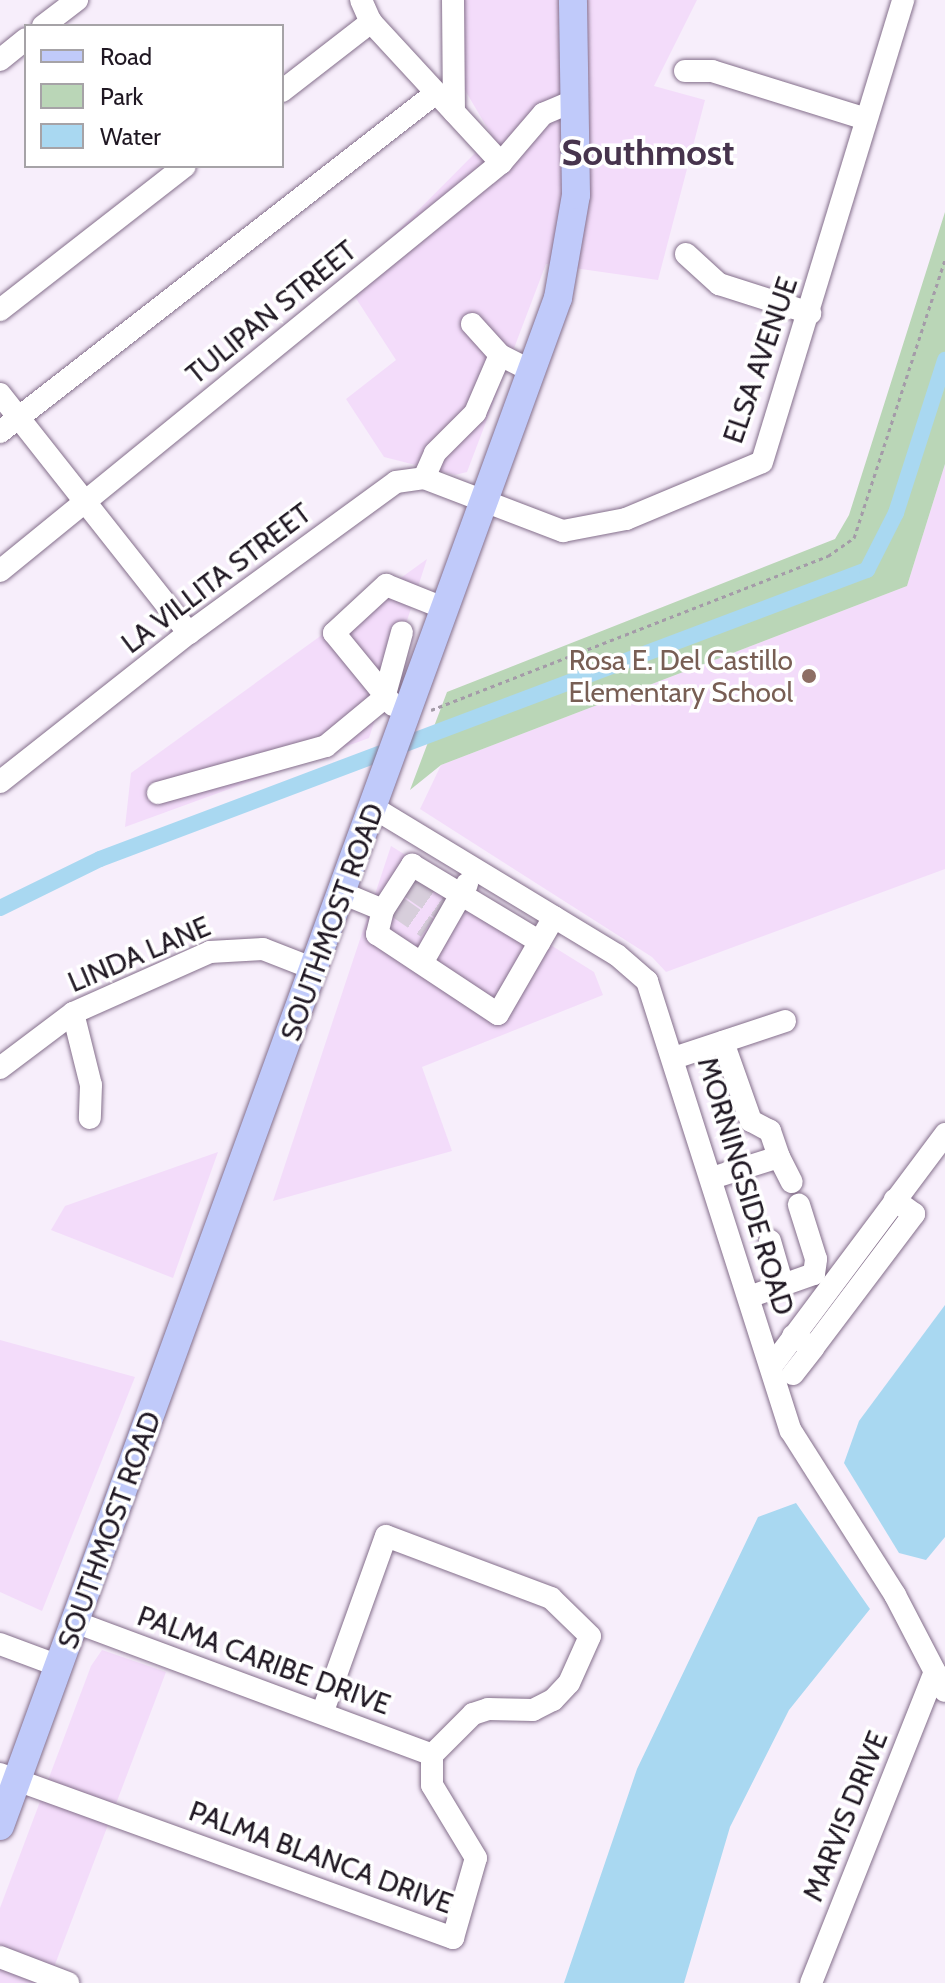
<!DOCTYPE html>
<style>
body{margin:0}
#map{position:relative;width:945px;height:1983px;overflow:hidden;background:#f7eefb;font-family:Cabin,sans-serif}
div>[style]{position:absolute}
[style*='--x']{left:calc(var(--x)*1px);top:calc(var(--y)*1px);width:calc(var(--w)*1px);rotate:calc(var(--a)*1deg)}
.built>*{inset:0;background:#f3dcfa}
.green>*{inset:0;background:#bad6b7}
.water>*{inset:0;background:#a9d8f1}
.canal>*{height:16px;margin:-8px;padding:0 8px;transform-origin:8px;border-radius:8px;background:#a9d8f1}
.minor-tunnel>*{height:22px;margin-top:-11px;transform-origin:0;background:repeating-linear-gradient(90deg,#d7cedb 0 22px,transparent 0 33px)}
.path>*{height:3px;margin-top:-1.5px;transform-origin:0;background:repeating-linear-gradient(90deg,#a49ba8 0 4px,transparent 0 8px)}
.roads{filter:drop-shadow(0 0 2px #846f8b) drop-shadow(0 0 2px #846f8b)}
.minor>*{height:22px;margin:-11px;padding:0 11px;transform-origin:11px;border-radius:11px;background:#fff}
.major>*{height:28px;margin:-14px;padding:0 14px;transform-origin:14px;border-radius:14px;background:#c0cafa}
.dots>*{width:22px;height:22px;translate:-50% -50%;box-sizing:border-box;border:4px solid #fff;border-radius:50%}
span{translate:-50% -50%;white-space:nowrap;text-align:center;line-height:1.15;-webkit-text-stroke:7px #fff;paint-order:stroke}
.street-label{font-size:28px;color:#201823}
.education-label{font-size:28px;color:#785e54}
.right{translate:-100% -50%;text-align:right}
.district-label{font-size:36px;color:#47344d;font-weight:700}
.legend{position:absolute;left:24px;top:24px;width:260px;height:144px;box-sizing:border-box;background:#fff;border:2px solid #a6a3a7;margin:0;padding:10px 14px;list-style:none;font-size:24px;color:#201823}
.legend li{display:flex;align-items:center;gap:16px;height:40px}
.legend b{width:40px;border:2px solid #a6a3a7}
</style>
<div id="map">
<div class="built">
<div style="clip-path:polygon(449px 0,697px 0,654px 86px,705px 100px,658px 280px,546px 264px,467px 472px,455px 475px,384px 457px,346px 399px,396px 360px,346px 283px,492px 136px,449px 63px)"></div>
<div style="clip-path:polygon(945px 464px,945px 869px,666px 972px,652px 957px,420px 809px,441px 765px,907px 586px)"></div>
<div style="clip-path:polygon(427px 559px,369px 738px,125px 827px,131px 773px)"></div>
<div style="clip-path:polygon(391px 846px,594px 972px,603px 995px,422px 1067px,452px 1151px,273px 1201px)"></div>
<div style="clip-path:polygon(218px 1152px,173px 1278px,51px 1230px,65px 1206px)"></div>
<div style="clip-path:polygon(0 1340px,135px 1377px,42px 1611px,0 1592px)"></div>
<div style="clip-path:polygon(102px 1650px,166px 1672px,48px 1983px,0 1983px,0 1908px,91px 1666px)"></div>
</div>
<div class="green">
<div style="clip-path:polygon(945px 212px,945px 464px,907px 586px,441px 765px,410px 790px,447px 692px,835px 539px,849px 515px)"></div>
</div>
<div class="water">
<div style="clip-path:polygon(945px 1305px,945px 1537px,926px 1560px,899px 1553px,844px 1463px,859px 1421px)"></div>
<div style="clip-path:polygon(796px 1503px,870px 1609px,789px 1710px,730px 1827px,684px 1983px,564px 1983px,637px 1769px,758px 1517px)"></div>
</div>
<div class="canal">
<div style="--x:0;--y:908;--w:111;--a:-26.1"></div>
<div style="--x:100;--y:859;--w:820;--a:-20.65"></div>
<div style="--x:867;--y:570;--w:64;--a:-63"></div>
<div style="--x:896;--y:513;--w:161;--a:-72.2"></div>
</div>
<div class="minor-tunnel">
<div style="--x:410;--y:887;--w:38;--a:35"></div>
<div style="--x:396;--y:906;--w:38;--a:35"></div>
</div>
<div class="path">
<div style="--x:431;--y:710;--w:426;--a:-21.2"></div>
<div style="--x:828;--y:556;--w:32;--a:-35"></div>
<div style="--x:854;--y:538;--w:293;--a:-71.9"></div>
</div>
<div class="roads">
<div class="minor">
<div style="--x:361;--y:0;--w:24;--a:66"></div>
<div style="--x:371;--y:22;--w:192;--a:47.3"></div>
<div style="--x:453;--y:0;--w:112;--a:89.5"></div>
<div style="--x:43;--y:26;--w:43;--a:-37.4"></div>
<div style="--x:0;--y:60;--w:33;--a:-39"></div>
<div style="--x:685;--y:71;--w:27;--a:0"></div>
<div style="--x:712;--y:71;--w:161;--a:17.3"></div>
<div style="--x:282;--y:91;--w:113;--a:-37.8"></div>
<div style="--x:686;--y:254;--w:45;--a:42.3"></div>
<div style="--x:719;--y:284;--w:96;--a:17.7"></div>
<div style="--x:0;--y:310;--w:234;--a:-37.9"></div>
<div style="--x:472;--y:324;--w:42;--a:47.9"></div>
<div style="--x:500;--y:355;--w:37;--a:27"></div>
<div style="--x:0;--y:394;--w:305;--a:51.7"></div>
<div style="--x:0;--y:432;--w:552;--a:-37.87"></div>
<div style="--x:424;--y:478;--w:27;--a:-66"></div>
<div style="--x:435;--y:453;--w:57;--a:-45"></div>
<div style="--x:475;--y:413;--w:63;--a:-66.7"></div>
<div style="--x:0;--y:571;--w:646;--a:-39.16"></div>
<div style="--x:501;--y:163;--w:65;--a:-49.4"></div>
<div style="--x:543;--y:114;--w:36;--a:-23"></div>
<div style="--x:393;--y:705;--w:93;--a:-129.3"></div>
<div style="--x:334;--y:633;--w:71;--a:-42.7"></div>
<div style="--x:386;--y:585;--w:65;--a:21.8"></div>
<div style="--x:0;--y:782;--w:241;--a:-38.3"></div>
<div style="--x:189;--y:633;--w:256;--a:-36.1"></div>
<div style="--x:396;--y:482;--w:28;--a:-8"></div>
<div style="--x:424;--y:478;--w:149;--a:20.9"></div>
<div style="--x:563;--y:531;--w:64;--a:-10.8"></div>
<div style="--x:626;--y:519;--w:147;--a:-22.7"></div>
<div style="--x:762;--y:462;--w:483;--a:-73"></div>
<div style="--x:158;--y:793;--w:174;--a:-15.6"></div>
<div style="--x:326;--y:746;--w:75;--a:-39.6"></div>
<div style="--x:384;--y:698;--w:68;--a:-74.7"></div>
<div style="--x:374;--y:808;--w:284;--a:31.2"></div>
<div style="--x:617;--y:955;--w:40;--a:41"></div>
<div style="--x:647;--y:981;--w:472;--a:72.3"></div>
<div style="--x:791;--y:1431;--w:194;--a:57.6"></div>
<div style="--x:895;--y:1595;--w:108;--a:62.5"></div>
<div style="--x:342;--y:893;--w:44;--a:22.5"></div>
<div style="--x:383;--y:910;--w:25;--a:104"></div>
<div style="--x:377;--y:934;--w:145;--a:33.5"></div>
<div style="--x:498;--y:1014;--w:112;--a:-60"></div>
<div style="--x:383;--y:910;--w:54;--a:-57.2"></div>
<div style="--x:412;--y:865;--w:149;--a:31"></div>
<div style="--x:422;--y:963;--w:91;--a:-60.3"></div>
<div style="--x:73;--y:1013;--w:74;--a:76"></div>
<div style="--x:91;--y:1085;--w:33;--a:92"></div>
<div style="--x:674;--y:1058;--w:117;--a:-18.4"></div>
<div style="--x:0;--y:1068;--w:91;--a:-37"></div>
<div style="--x:73;--y:1013;--w:150;--a:-24"></div>
<div style="--x:210;--y:952;--w:53;--a:-3.2"></div>
<div style="--x:263;--y:949;--w:55;--a:21.4"></div>
<div style="--x:779;--y:1157;--w:28;--a:63"></div>
<div style="--x:712;--y:1178;--w:70;--a:-17.4"></div>
<div style="--x:779;--y:1157;--w:28;--a:-109"></div>
<div style="--x:770;--y:1131;--w:21;--a:-152"></div>
<div style="--x:751;--y:1121;--w:84;--a:-109.5"></div>
<div style="--x:770;--y:1241;--w:47;--a:73.9"></div>
<div style="--x:749;--y:1297;--w:69;--a:-19.5"></div>
<div style="--x:814;--y:1274;--w:15;--a:-82"></div>
<div style="--x:816;--y:1259;--w:57;--a:-107.5"></div>
<div style="--x:793;--y:1336;--w:23;--a:31"></div>
<div style="--x:813;--y:1348;--w:168;--a:-53"></div>
<div style="--x:914;--y:1214;--w:24;--a:-144"></div>
<div style="--x:771;--y:1367;--w:291;--a:-53.2"></div>
<div style="--x:793;--y:1374;--w:33;--a:-52"></div>
<div style="--x:75;--y:1622;--w:381;--a:20.4"></div>
<div style="--x:0;--y:1644;--w:63;--a:20.4"></div>
<div style="--x:0;--y:1774;--w:482;--a:19.9"></div>
<div style="--x:453;--y:1938;--w:83;--a:-74"></div>
<div style="--x:476;--y:1858;--w:85;--a:-121.1"></div>
<div style="--x:432;--y:1785;--w:30;--a:-90"></div>
<div style="--x:432;--y:1755;--w:58;--a:-45"></div>
<div style="--x:473;--y:1714;--w:16;--a:-18"></div>
<div style="--x:488;--y:1709;--w:45;--a:1.3"></div>
<div style="--x:533;--y:1710;--w:22;--a:-27"></div>
<div style="--x:553;--y:1700;--w:23;--a:-47"></div>
<div style="--x:569;--y:1683;--w:51;--a:-65.9"></div>
<div style="--x:590;--y:1636;--w:54;--a:-135.7"></div>
<div style="--x:551;--y:1598;--w:176;--a:-159.4"></div>
<div style="--x:386;--y:1536;--w:186;--a:109.8"></div>
<div style="--x:0;--y:1957;--w:73;--a:20.9"></div>
<div style="--x:811;--y:1983;--w:335;--a:-68.3"></div>
</div>
<div class="major">
<div style="--x:0;--y:1826;--w:1627;--a:-69.94"></div>
<div style="--x:558;--y:298;--w:105;--a:-80.1"></div>
<div style="--x:576;--y:195;--w:195;--a:-90.9"></div>
</div>
</div>
<div class="dots">
<div style="left:809px;top:676px;background:#8d6e63"></div>
</div>
<div class="street-label">
<span style="left:271px;top:312px;rotate:-39deg">TULIPAN STREET</span>
<span style="left:760px;top:360px;rotate:-71deg">ELSA AVENUE</span>
<span style="left:216px;top:578px;rotate:-37deg">LA VILLITA STREET</span>
<span style="left:332px;top:922px;rotate:-70deg">SOUTHMOST ROAD</span>
<span style="left:139px;top:954px;rotate:-23deg">LINDA LANE</span>
<span style="left:746px;top:1186px;rotate:73deg">MORNINGSIDE ROAD</span>
<span style="left:109px;top:1530px;rotate:-70deg">SOUTHMOST ROAD</span>
<span style="left:264px;top:1660px;rotate:20deg">PALMA CARIBE DRIVE</span>
<span style="left:845px;top:1816px;rotate:-68deg">MARVIS DRIVE</span>
<span style="left:321px;top:1857px;rotate:20deg">PALMA BLANCA DRIVE</span>
</div>
<div class="education-label">
<span class="right" style="left:793px;top:676px">Rosa E. Del Castillo<br>Elementary School</span>
</div>
<div class="district-label">
<span style="left:648px;top:153px">Southmost</span>
</div>
<ul class="legend">
<li><b style="height:10px;background:#c0cafa"></b>Road</li>
<li><b style="height:22px;background:#bad6b7"></b>Park</li>
<li><b style="height:22px;background:#a9d8f1"></b>Water</li>
</ul>
</div>
